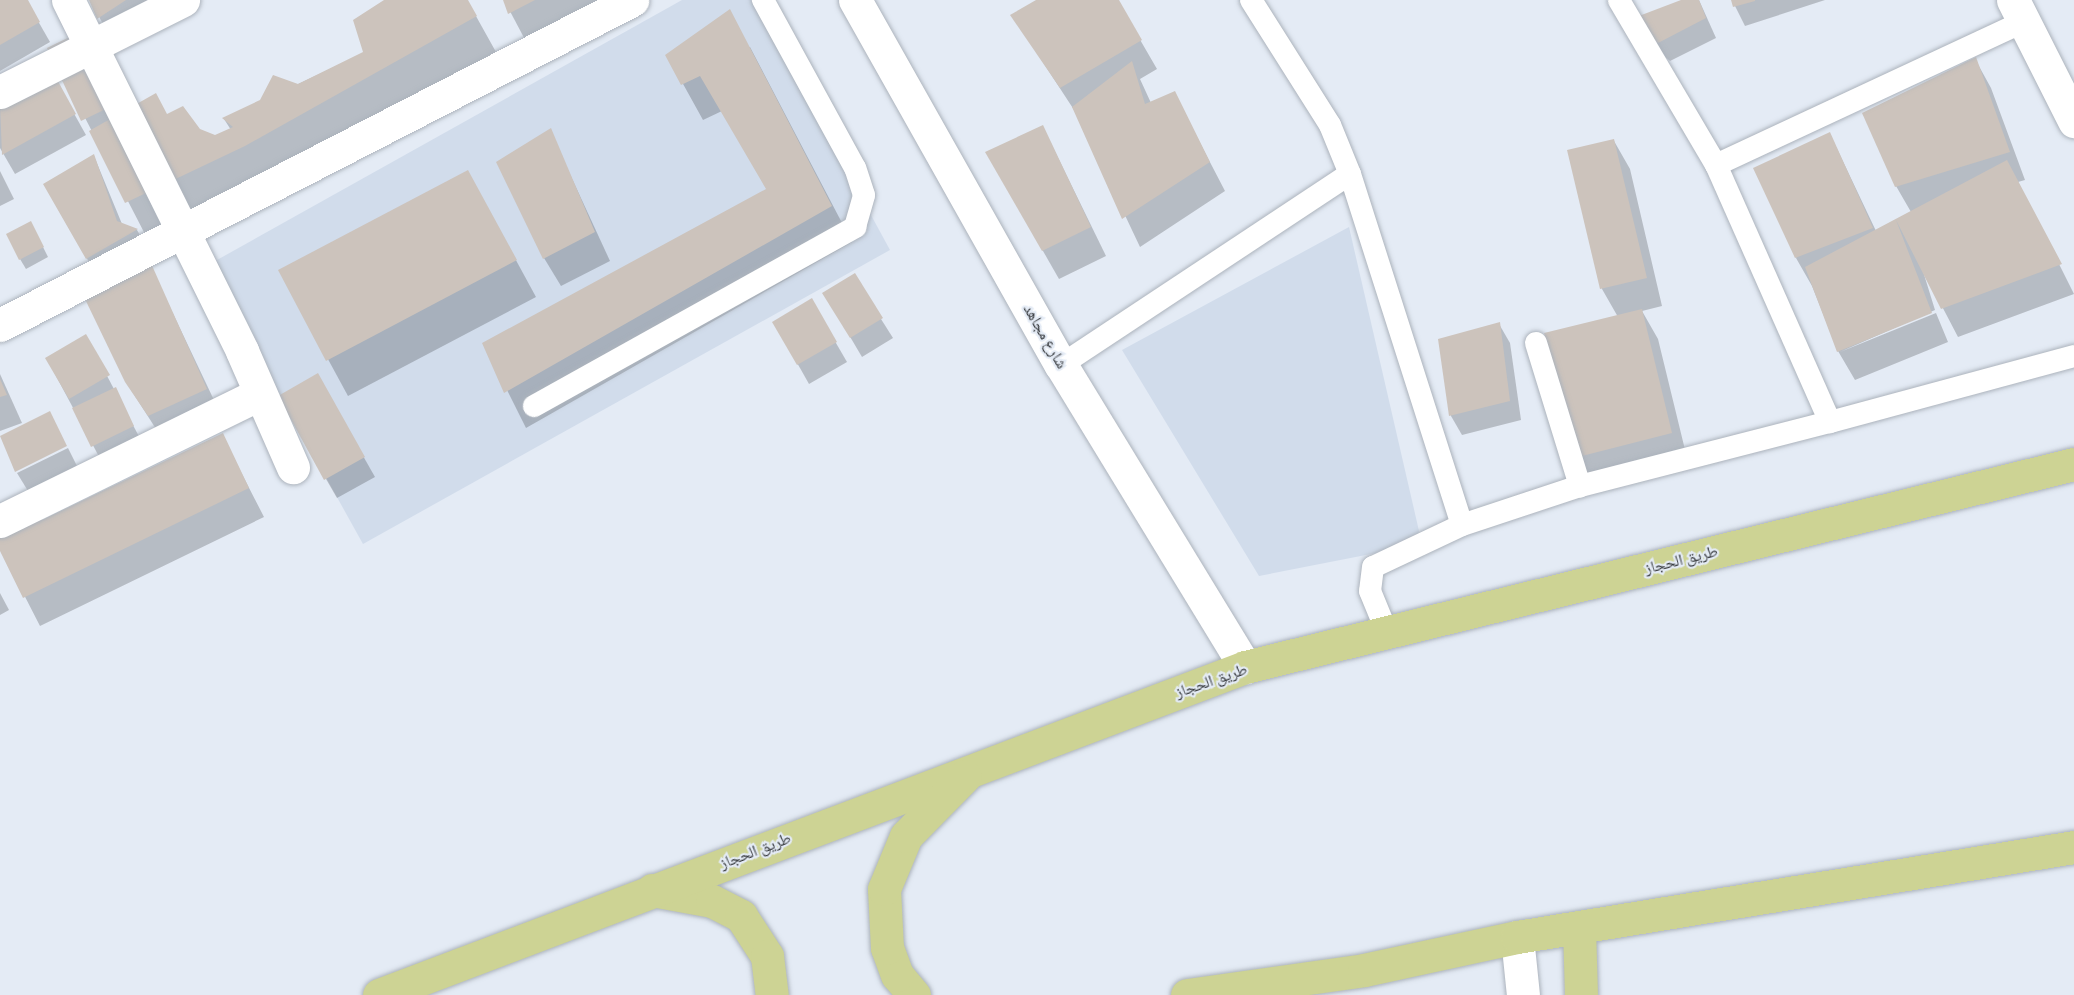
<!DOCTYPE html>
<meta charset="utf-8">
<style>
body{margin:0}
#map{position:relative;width:2074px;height:995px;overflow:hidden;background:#e4ebf5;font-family:"PT Sans Narrow","Noto Naskh Arabic",sans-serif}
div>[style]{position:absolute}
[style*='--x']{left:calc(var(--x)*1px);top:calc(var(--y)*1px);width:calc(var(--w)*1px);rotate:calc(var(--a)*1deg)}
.built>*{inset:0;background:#d1dceb}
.shadow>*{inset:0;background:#0003}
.building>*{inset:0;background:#ccc3bc}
.roads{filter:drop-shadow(0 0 2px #acb3bc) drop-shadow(0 0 2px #acb3bc)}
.service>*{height:22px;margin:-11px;padding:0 11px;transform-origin:11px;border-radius:11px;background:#fff}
.minor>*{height:33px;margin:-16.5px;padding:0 16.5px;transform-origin:16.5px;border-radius:16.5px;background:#fff}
.primary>*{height:33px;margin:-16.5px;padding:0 16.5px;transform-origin:16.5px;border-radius:16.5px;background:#cdd394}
span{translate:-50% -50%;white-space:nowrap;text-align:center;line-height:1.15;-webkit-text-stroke:4.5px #e4ebf5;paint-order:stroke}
.street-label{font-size:16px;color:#35383c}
</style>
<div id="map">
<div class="built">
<div style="clip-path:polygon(682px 0,754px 0,890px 250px,363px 544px,208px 265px)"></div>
<div style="clip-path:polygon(1349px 227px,1422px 544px,1259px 576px,1122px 350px)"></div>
</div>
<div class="shadow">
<div style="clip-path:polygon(0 0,26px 0,50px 42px,0 71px)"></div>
<div style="clip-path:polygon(90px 0,157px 0,110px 37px)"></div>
<div style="clip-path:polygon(387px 0,467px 0,496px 52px,147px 238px,49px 48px,118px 117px,167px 115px,215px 137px,231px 130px,224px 119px,364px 53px)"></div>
<div style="clip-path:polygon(504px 0,629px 0,530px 49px)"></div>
<div style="clip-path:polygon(1039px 0,1117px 0,1157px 69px,1140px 79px,1151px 103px,1174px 93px,1225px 191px,1140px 247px,1078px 116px,1012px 15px)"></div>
<div style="clip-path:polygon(1685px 0,1699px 0,1716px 38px,1670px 61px,1644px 39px)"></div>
<div style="clip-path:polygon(1732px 0,1825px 0,1745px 26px)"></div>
<div style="clip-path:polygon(750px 47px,852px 242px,526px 428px,484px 344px,768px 190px,722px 111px,703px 120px,667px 55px)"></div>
<div style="clip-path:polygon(1975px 59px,1991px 88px,2025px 180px,2018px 182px,2074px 294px,1958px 337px,1922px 268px,1935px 310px,1840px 352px,1936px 313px,1948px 342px,1855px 380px,1838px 351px,1812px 286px,1796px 258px,1830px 134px,1876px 231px,1911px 212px,1896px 186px)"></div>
<div style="clip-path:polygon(53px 76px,86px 135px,15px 174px,0 148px,0 106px)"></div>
<div style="clip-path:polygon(1043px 127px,1106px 256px,1059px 279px,987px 153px)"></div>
<div style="clip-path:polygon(550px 131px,610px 261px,561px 286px,544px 258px)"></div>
<div style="clip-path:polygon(1614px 141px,1630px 169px,1662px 306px,1642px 311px,1658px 339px,1688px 462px,1591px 486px,1575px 457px,1618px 317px,1602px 289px,1569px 152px)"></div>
<div style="clip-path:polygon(94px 156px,122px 224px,137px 230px,148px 249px,98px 278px,45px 184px)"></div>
<div style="clip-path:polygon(0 171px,14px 199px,0 206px)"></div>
<div style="clip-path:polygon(468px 172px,536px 297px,348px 396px,280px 271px)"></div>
<div style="clip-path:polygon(36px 233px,48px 257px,26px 269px,20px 259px)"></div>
<div style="clip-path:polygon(149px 263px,222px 417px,165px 443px,126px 382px)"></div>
<div style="clip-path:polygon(811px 300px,847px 362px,809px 384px,774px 322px)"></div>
<div style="clip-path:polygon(836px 313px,881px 319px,893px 338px,862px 357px)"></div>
<div style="clip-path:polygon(1499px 324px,1510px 343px,1521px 420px,1462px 435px,1451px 416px,1440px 340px)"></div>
<div style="clip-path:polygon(86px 336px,144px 446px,104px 466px,47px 359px)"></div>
<div style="clip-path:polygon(0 374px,22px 423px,0 431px)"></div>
<div style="clip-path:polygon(317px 375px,375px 477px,337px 498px,326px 479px)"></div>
<div style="clip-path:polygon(222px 435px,264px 517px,40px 626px,0 548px,31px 499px,43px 521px)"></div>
<div style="clip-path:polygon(68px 448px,77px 466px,28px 491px,17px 473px)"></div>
<div style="clip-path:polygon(0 593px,9px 610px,0 615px)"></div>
</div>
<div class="building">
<div style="clip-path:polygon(0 0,28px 0,40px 22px,0 45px)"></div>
<div style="clip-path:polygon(89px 0,126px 0,97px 19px)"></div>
<div style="clip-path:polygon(384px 0,468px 0,477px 16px,245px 146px,125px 203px,89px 131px,156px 93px,167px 114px,183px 106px,200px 129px,215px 135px,233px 127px,222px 118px,260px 100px,273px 75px,298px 84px,363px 52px,353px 20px)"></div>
<div style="clip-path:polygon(503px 0,535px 0,508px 14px)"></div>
<div style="clip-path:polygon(1036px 0,1119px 0,1142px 40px,1060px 88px,1010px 15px)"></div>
<div style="clip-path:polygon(1681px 0,1699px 0,1706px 18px,1658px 43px,1631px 19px)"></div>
<div style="clip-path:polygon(1731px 0,1755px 0,1755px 1px,1733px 7px)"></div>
<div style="clip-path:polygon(730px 9px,832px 206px,504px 393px,482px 343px,766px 189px,700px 76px,681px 85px,665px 55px)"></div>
<div style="clip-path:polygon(78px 33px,112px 106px,81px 121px,47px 48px)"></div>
<div style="clip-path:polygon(1976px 57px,2010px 152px,1895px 187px,1862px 113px)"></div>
<div style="clip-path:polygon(1132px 61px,1145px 104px,1175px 91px,1210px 162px,1122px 219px,1072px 107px)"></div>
<div style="clip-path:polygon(54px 74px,76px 114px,2px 155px,0 104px)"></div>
<div style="clip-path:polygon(1043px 125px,1091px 227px,1042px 251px,985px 152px)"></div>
<div style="clip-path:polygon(551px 128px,595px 232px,543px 259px,496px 162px)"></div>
<div style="clip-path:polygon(1830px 132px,1873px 228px,1795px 258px,1753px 168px)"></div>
<div style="clip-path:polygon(1614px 139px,1647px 278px,1600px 289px,1567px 150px)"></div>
<div style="clip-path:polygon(94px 154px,117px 221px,138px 229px,86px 259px,43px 184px)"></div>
<div style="clip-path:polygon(2007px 160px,2062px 264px,1941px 309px,1896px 220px,1932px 313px,1837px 352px,1805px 267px)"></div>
<div style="clip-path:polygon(468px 170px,517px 260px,326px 361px,278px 270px)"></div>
<div style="clip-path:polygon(31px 221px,44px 247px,19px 260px,6px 234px)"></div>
<div style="clip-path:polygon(150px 261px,207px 389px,148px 416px,125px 382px,84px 297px)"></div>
<div style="clip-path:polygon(855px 273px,883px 318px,850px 338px,822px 293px)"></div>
<div style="clip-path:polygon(812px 298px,837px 342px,797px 365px,772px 322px)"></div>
<div style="clip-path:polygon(1642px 309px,1672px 433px,1574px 458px,1544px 333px)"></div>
<div style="clip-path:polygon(1500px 322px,1510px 401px,1449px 416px,1438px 339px)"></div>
<div style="clip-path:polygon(86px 334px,110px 375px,69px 399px,45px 358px)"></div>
<div style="clip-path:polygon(318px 373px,365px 457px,324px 480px,278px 396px)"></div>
<div style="clip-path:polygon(0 379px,7px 395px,0 397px)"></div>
<div style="clip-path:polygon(116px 387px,134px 426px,91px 447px,72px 408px)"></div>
<div style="clip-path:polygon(50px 411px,67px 446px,15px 472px,0 436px)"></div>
<div style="clip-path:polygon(223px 433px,249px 488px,23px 598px,0 551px,0 513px,32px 498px,42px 520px)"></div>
</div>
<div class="roads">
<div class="service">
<div style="--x:1251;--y:0;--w:148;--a:57.7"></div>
<div style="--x:1330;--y:125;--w:53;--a:67.8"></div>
<div style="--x:1350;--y:174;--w:368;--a:72.3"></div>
<div style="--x:1462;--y:525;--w:98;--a:154.7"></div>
<div style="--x:1373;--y:567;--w:24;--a:97"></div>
<div style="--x:1370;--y:591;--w:42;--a:67.7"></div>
<div style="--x:1716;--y:165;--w:339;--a:-25"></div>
<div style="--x:1536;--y:343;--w:150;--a:72.9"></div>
<div style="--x:1061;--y:365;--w:346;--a:-33.5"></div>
<div style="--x:534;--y:406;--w:368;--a:-29.1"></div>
<div style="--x:855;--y:227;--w:33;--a:-74"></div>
<div style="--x:864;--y:195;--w:28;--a:-108"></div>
<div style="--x:855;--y:168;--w:192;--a:-118.7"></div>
<div style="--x:1830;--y:422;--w:253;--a:-15.1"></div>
<div style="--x:1462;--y:525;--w:124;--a:-18.3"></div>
<div style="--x:1580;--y:486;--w:258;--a:-14.4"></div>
<div style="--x:1830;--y:422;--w:281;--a:-113.9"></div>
<div style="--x:1716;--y:165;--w:191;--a:-120.5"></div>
</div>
<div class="minor">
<div style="--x:68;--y:0;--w:392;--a:63.6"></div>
<div style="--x:242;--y:351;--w:127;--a:66.3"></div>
<div style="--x:855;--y:0;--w:419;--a:60.6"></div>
<div style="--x:1061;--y:365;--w:354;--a:58.6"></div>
<div style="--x:2013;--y:0;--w:136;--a:63.2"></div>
<div style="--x:0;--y:92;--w:205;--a:-26.7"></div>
<div style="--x:0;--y:325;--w:711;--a:-27.21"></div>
<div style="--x:0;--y:521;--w:286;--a:-26.1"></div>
<div style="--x:1517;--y:937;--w:58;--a:84.1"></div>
</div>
<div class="primary">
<div style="--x:652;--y:890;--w:61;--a:10.4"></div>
<div style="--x:712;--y:901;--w:33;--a:27"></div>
<div style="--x:741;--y:916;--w:48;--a:57"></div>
<div style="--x:767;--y:956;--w:39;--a:83"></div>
<div style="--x:1579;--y:927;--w:68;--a:88.3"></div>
<div style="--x:379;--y:995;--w:926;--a:-20.74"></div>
<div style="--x:1245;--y:667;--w:853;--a:-13.76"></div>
<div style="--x:914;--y:995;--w:26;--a:-130"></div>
<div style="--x:897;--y:975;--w:29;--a:-110"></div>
<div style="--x:887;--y:948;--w:59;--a:-92.9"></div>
<div style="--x:884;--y:889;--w:57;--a:-67.5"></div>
<div style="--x:906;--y:836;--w:84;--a:-45.5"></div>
<div style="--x:1187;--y:995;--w:179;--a:-8"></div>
<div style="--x:1364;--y:970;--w:157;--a:-12.2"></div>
<div style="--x:1517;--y:937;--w:564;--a:-9.18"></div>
</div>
</div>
<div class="street-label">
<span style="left:1046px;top:336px;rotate:60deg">شارع مجاهد</span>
<span style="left:1681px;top:559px;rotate:-14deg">طريق الحجاز</span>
<span style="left:1211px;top:680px;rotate:-19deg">طريق الحجاز</span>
<span style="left:755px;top:850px;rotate:-21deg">طريق الحجاز</span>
</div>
</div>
